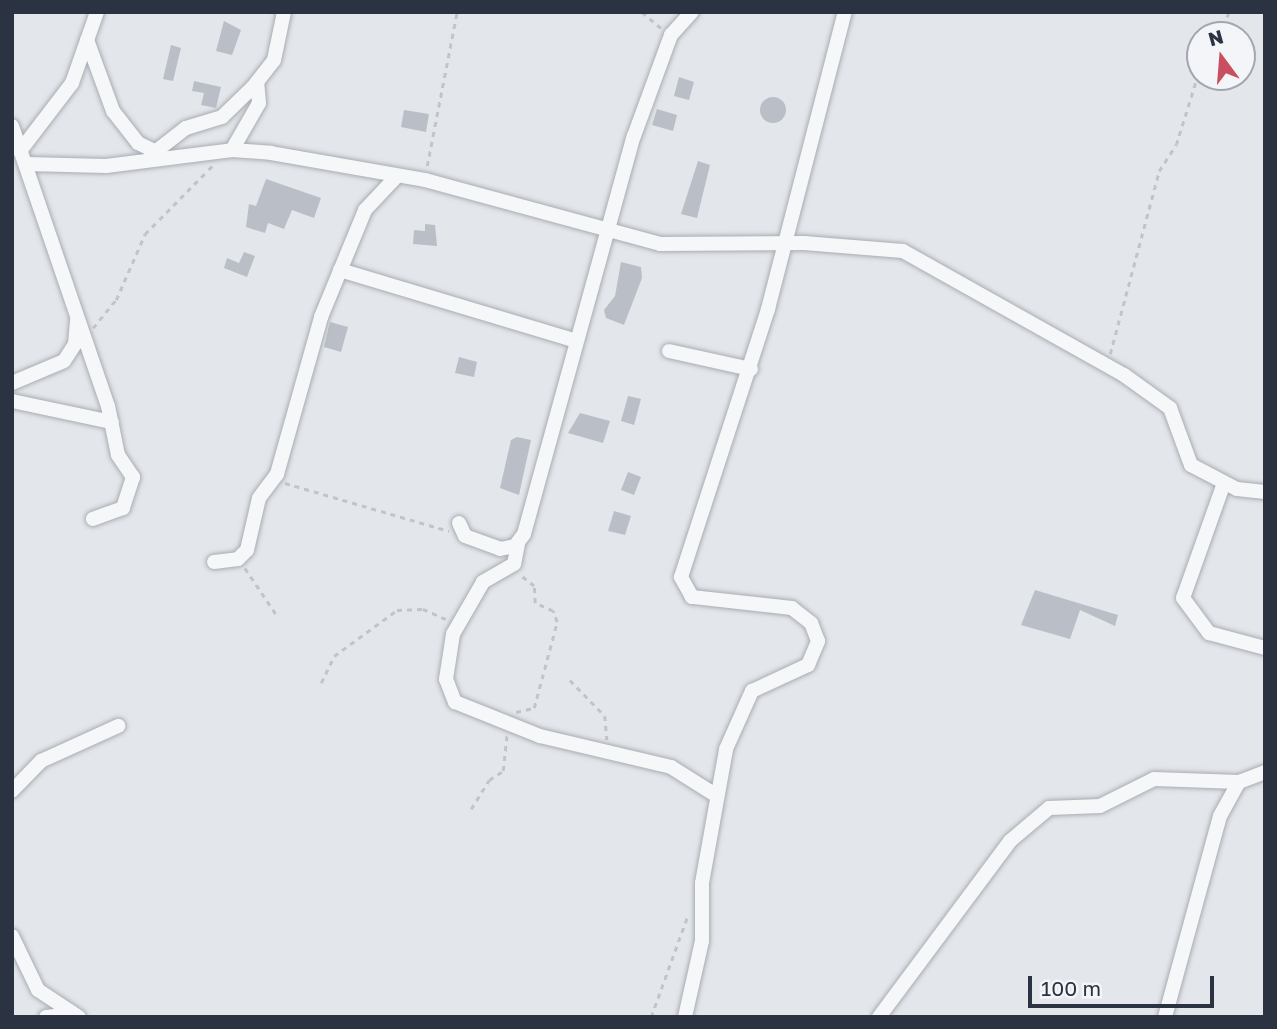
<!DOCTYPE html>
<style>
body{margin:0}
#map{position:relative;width:1277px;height:1029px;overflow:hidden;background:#e3e6ea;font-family:"Golos Text",sans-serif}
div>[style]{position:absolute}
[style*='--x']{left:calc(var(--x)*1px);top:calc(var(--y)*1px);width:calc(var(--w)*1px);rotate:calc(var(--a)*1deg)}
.building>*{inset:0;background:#babfc7}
.round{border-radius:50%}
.path>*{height:2.5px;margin-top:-1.25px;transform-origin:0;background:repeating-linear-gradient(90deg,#c1c4c9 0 5px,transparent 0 10px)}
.roads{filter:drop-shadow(0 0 2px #a8adb4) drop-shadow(0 0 2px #a8adb4)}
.street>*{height:14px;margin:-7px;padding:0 7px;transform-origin:7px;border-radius:7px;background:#f6f7f9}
span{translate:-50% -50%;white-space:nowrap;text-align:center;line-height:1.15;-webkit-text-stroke:5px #f3f5f8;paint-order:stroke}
.frame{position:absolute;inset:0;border:14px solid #2b3342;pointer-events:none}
.north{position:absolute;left:1186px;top:21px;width:70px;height:70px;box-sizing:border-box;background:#f3f5f8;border:2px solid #a3a7af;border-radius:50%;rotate:344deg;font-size:19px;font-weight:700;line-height:28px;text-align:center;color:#2b3342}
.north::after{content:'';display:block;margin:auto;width:24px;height:32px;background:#c94e5f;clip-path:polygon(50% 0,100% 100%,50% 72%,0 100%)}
.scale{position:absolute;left:1028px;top:976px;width:186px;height:32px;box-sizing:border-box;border:4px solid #2b3342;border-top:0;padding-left:9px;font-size:21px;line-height:24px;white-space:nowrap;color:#2b3342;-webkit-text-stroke:5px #f3f5f8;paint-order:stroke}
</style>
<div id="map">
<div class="building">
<div style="clip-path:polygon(224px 21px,241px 30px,232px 55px,216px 51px)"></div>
<div style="clip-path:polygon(171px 45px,181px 48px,173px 81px,163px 79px)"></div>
<div style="clip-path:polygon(679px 77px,694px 82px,689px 100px,674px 96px)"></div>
<div style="clip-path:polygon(194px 81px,221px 87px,216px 108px,201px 105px,204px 93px,192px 91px)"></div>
<div class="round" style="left:760px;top:97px;width:26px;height:26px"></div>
<div style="clip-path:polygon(657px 109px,677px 115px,673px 131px,652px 125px)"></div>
<div style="clip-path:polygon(404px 110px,429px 114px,426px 132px,401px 127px)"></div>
<div style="clip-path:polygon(698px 161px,710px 165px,697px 218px,681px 214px)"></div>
<div style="clip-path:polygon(266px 179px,321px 198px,314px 218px,292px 210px,284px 229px,268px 223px,265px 233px,246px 227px,249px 204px,256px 206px)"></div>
<div style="clip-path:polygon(425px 224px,435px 225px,437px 246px,413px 244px,414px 230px,425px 231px)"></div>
<div style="clip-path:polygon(244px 252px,255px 256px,247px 277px,224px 268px,227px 258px,239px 263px)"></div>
<div style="clip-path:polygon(621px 262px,641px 267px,642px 278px,624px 325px,606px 318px,604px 310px,615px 296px)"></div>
<div style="clip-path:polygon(330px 322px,348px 327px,341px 352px,324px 347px)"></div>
<div style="clip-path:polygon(459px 357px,477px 362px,474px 377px,455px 373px)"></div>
<div style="clip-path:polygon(628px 396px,641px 399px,634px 425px,621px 421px)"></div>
<div style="clip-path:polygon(580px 413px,610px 421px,603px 443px,568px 433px)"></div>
<div style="clip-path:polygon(517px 437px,531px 440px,519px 495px,500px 488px,511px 440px)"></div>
<div style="clip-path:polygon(628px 472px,641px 477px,634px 495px,621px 490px)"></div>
<div style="clip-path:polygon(614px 511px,631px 516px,625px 535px,608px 531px)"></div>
<div style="clip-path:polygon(1035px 590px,1118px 615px,1115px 626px,1080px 610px,1070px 639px,1021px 625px)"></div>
</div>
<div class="path">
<div style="--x:642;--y:12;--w:25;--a:40"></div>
<div style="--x:1218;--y:35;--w:25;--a:-64"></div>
<div style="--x:427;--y:166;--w:157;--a:-79"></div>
<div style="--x:93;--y:328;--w:36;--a:-51"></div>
<div style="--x:116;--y:300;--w:72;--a:-66.3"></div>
<div style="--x:145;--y:234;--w:97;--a:-45.4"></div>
<div style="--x:1110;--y:354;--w:189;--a:-75"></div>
<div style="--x:1159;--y:171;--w:31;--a:-57"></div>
<div style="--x:1176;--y:145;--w:81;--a:-72.7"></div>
<div style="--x:285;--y:483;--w:171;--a:16.3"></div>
<div style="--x:245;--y:568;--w:59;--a:56"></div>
<div style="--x:570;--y:680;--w:50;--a:45.8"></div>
<div style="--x:605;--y:716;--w:24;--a:85"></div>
<div style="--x:321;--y:683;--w:30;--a:-64"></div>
<div style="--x:334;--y:656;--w:78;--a:-36.1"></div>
<div style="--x:397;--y:610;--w:26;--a:-2"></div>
<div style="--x:423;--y:609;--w:27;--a:24"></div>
<div style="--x:516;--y:712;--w:18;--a:-13"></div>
<div style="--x:534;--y:708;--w:89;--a:-75"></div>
<div style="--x:557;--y:622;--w:12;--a:-110"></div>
<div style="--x:553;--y:611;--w:20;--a:-156"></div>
<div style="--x:535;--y:603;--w:17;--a:-93"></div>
<div style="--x:534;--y:586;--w:18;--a:-142"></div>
<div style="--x:471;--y:809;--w:34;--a:-58"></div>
<div style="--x:489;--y:780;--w:17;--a:-33"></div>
<div style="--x:503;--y:771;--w:36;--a:-84"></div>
<div style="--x:651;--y:1017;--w:109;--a:-70.1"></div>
</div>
<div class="roads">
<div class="street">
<div style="--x:87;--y:40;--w:76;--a:69.9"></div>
<div style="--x:113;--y:111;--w:41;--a:52"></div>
<div style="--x:138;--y:143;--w:25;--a:26"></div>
<div style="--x:12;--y:126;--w:296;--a:71.1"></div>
<div style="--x:108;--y:406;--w:50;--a:78.5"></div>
<div style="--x:118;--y:455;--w:27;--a:56"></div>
<div style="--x:133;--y:477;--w:33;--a:108"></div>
<div style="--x:123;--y:508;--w:32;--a:160"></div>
<div style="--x:232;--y:150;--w:54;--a:-60.1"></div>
<div style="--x:259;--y:103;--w:21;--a:-95"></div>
<div style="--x:20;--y:151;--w:86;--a:-52.6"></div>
<div style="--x:72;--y:83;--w:75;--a:-70.6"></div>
<div style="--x:155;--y:152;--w:39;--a:-38"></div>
<div style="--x:186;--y:128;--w:38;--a:-17"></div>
<div style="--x:222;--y:117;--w:43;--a:-44.1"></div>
<div style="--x:253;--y:87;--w:34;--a:-52"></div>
<div style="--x:274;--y:60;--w:49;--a:-78.2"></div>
<div style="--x:27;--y:164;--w:79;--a:1.5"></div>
<div style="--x:106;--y:166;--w:127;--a:-7.2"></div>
<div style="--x:232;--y:150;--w:39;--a:4"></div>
<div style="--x:271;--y:153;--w:156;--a:9.9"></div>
<div style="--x:425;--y:180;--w:244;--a:15.2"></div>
<div style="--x:660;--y:244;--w:144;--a:-0.4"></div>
<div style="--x:804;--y:243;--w:99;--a:4.6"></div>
<div style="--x:903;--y:251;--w:253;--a:29.3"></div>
<div style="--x:1124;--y:375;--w:57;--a:35.7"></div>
<div style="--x:1170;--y:408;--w:61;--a:69.8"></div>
<div style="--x:1191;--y:465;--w:52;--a:27.6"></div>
<div style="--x:1237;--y:489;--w:28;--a:6"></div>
<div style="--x:340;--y:270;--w:247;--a:16.7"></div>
<div style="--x:669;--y:351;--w:84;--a:12.4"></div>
<div style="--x:12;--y:383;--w:56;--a:-22.9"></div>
<div style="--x:64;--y:361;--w:20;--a:-57"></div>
<div style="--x:75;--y:344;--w:24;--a:-85"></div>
<div style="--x:12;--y:401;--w:102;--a:11.9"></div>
<div style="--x:1224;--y:483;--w:122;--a:109.6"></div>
<div style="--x:1183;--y:598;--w:44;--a:53.4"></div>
<div style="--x:1209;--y:633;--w:58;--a:15"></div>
<div style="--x:459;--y:523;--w:14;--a:65"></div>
<div style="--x:465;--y:536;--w:37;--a:20"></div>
<div style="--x:500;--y:549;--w:15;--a:-11"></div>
<div style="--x:515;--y:546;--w:15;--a:-53"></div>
<div style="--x:524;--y:534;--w:413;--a:-74.6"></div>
<div style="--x:634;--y:136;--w:108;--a:-69.9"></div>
<div style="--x:671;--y:35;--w:31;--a:-48"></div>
<div style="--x:518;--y:544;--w:20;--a:101"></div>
<div style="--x:514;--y:564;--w:36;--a:150"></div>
<div style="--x:483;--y:582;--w:60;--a:120"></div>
<div style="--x:453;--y:634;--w:46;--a:98.8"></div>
<div style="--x:446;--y:679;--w:25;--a:69"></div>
<div style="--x:455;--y:702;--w:92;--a:21.8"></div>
<div style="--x:540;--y:736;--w:135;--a:13.3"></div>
<div style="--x:671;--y:767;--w:54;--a:32.2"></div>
<div style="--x:214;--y:562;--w:24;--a:-7"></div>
<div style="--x:238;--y:559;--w:13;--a:-45"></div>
<div style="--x:247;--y:550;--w:53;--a:-77"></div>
<div style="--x:259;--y:498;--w:30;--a:-53"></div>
<div style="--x:277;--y:474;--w:163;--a:-74.3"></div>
<div style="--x:321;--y:317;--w:116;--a:-67.6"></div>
<div style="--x:365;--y:210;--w:44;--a:-46.8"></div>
<div style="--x:12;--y:791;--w:42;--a:-46"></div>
<div style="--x:41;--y:761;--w:85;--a:-24.4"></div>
<div style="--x:12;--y:936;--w:60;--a:64.3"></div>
<div style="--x:38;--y:990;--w:49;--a:33.4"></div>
<div style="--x:46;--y:1017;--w:26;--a:-7"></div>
<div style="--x:685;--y:1017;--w:78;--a:-77.4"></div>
<div style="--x:702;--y:941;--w:58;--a:-90"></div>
<div style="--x:702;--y:883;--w:136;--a:-79.8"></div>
<div style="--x:726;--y:749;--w:64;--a:-65.9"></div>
<div style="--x:752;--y:691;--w:62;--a:-24.9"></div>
<div style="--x:808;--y:665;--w:26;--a:-67"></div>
<div style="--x:818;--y:641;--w:19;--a:-111"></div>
<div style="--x:811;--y:623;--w:24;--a:-142"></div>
<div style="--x:792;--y:608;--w:101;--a:-173.7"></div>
<div style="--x:692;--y:597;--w:23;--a:-119"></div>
<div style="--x:681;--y:577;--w:282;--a:-72"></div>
<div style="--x:768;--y:309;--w:307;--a:-75.5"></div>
<div style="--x:879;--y:1017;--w:219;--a:-53.3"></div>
<div style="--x:1010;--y:841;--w:51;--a:-40.2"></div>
<div style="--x:1049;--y:808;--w:51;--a:-2.2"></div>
<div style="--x:1100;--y:806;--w:60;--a:-26.6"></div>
<div style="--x:1154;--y:779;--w:85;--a:2"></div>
<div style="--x:1165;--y:1017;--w:208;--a:-74.7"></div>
<div style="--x:1220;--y:816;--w:39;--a:-61"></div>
<div style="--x:1239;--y:782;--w:28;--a:-21"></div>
</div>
</div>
<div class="frame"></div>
<div class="north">N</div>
<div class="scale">100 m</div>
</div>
